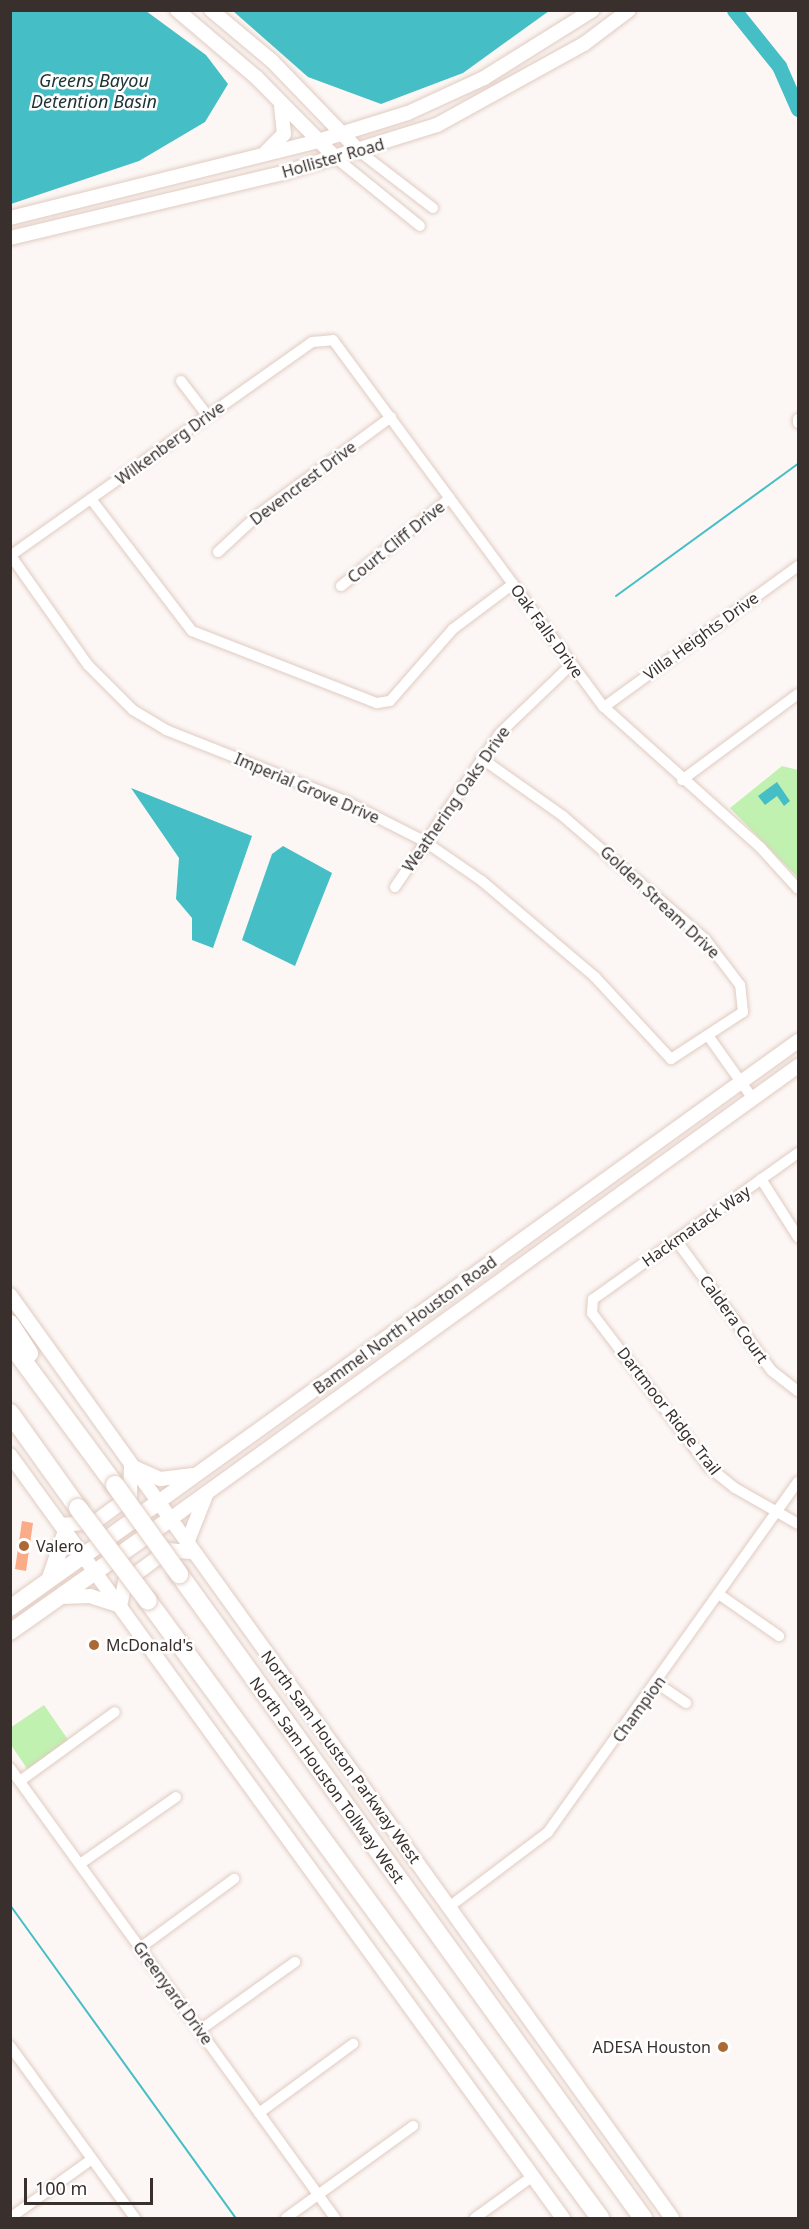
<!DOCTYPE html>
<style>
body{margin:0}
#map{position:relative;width:809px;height:2229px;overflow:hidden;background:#fcf7f5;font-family:"Noto Sans",sans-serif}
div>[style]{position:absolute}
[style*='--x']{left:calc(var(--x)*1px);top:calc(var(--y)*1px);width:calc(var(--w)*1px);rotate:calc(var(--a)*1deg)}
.green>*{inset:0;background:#c0f1b0}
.water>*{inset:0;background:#46bec5}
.stream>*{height:2px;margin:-1px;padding:0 1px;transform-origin:1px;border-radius:1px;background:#46bec5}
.river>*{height:15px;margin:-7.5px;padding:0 7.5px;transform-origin:7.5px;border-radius:7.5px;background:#46bec5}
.building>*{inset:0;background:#faab88}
.roads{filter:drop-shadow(0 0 2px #e1cbc1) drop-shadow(0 0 2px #e1cbc1)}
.minor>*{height:10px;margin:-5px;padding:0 5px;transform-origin:5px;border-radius:5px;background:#fff}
.secondary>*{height:14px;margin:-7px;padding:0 7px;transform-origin:7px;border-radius:7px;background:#fff}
.primary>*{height:16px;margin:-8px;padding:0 8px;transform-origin:8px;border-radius:8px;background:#fff}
.motorway>*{height:18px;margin:-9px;padding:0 9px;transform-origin:9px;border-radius:9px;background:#fff}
.bridges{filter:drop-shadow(0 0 2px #e1cbc1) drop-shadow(0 0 2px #e1cbc1)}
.motorway-bridge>*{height:18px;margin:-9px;padding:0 9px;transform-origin:9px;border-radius:9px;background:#fff}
.dots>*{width:16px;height:16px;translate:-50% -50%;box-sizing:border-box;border:3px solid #fff;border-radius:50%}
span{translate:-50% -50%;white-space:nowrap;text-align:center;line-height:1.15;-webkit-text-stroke:5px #fff;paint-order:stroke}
.street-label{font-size:16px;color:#39302d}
.poi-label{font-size:16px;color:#39302d}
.left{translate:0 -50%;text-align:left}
.right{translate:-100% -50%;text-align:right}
.water-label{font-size:18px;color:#1d3334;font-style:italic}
.frame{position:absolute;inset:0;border:12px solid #39302d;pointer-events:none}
.scale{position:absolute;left:24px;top:2178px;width:129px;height:27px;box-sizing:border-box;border:3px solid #39302d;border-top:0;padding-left:8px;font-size:18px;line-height:21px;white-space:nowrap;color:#39302d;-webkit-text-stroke:4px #fff;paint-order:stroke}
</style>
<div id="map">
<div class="green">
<div style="clip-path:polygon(782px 766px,798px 770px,798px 878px,730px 808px)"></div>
<div style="clip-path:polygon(44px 1705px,69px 1741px,28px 1770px,11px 1745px,10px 1728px)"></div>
</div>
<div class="water">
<div style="clip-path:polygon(11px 10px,146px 11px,206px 55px,228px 84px,205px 122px,139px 161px,11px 204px)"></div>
<div style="clip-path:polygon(233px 11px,549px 11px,463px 73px,381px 104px,308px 77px)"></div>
<div style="clip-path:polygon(777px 782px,790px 801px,784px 806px,777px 796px,765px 805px,758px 796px)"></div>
<div style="clip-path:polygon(131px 788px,252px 836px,213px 948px,192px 940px,192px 918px,176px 899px,179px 858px)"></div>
<div style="clip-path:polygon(283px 846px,332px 873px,295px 966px,242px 940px,272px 854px)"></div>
</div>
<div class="stream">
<div style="--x:616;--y:596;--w:225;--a:-36"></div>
<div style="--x:10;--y:1905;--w:386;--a:54.2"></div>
</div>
<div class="river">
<div style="--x:734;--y:10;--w:72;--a:51.2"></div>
<div style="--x:779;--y:66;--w:47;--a:66.2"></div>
</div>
<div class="building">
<div style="clip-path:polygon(22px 1521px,33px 1523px,26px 1571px,15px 1569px)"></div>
</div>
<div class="roads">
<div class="minor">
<div style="--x:360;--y:152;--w:92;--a:37.5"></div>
<div style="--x:336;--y:158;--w:108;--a:39"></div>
<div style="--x:181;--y:381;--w:43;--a:52.6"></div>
<div style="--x:798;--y:419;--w:4;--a:90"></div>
<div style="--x:91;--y:499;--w:166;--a:52.6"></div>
<div style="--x:192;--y:631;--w:199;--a:21.3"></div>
<div style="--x:377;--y:703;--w:13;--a:-9"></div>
<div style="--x:390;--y:701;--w:96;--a:-48.8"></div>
<div style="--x:453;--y:629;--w:75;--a:-36.9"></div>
<div style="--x:218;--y:552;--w:56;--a:-42.8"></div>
<div style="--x:259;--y:514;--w:164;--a:-36.3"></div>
<div style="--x:10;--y:556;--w:370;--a:-35.3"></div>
<div style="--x:312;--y:342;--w:21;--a:-5"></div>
<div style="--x:333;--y:340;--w:456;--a:53.6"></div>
<div style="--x:604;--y:707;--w:211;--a:41.9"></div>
<div style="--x:761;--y:848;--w:55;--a:47.9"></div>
<div style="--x:11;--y:556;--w:133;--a:54.8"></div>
<div style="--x:88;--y:665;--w:64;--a:45"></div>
<div style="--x:133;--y:710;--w:39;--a:31"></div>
<div style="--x:166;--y:730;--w:193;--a:21.6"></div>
<div style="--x:345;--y:801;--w:89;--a:26.9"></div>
<div style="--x:424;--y:841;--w:70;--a:34.6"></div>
<div style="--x:482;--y:881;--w:148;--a:40.3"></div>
<div style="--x:595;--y:977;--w:112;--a:47.2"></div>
<div style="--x:671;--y:1059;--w:86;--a:-33.1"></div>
<div style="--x:743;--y:1012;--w:27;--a:-96"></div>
<div style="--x:740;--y:985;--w:58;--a:-127.3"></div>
<div style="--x:705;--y:939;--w:188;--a:-139.1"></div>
<div style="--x:563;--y:816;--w:100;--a:-144.7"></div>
<div style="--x:341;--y:586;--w:140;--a:-38.9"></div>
<div style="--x:604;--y:707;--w:240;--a:-36"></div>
<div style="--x:682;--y:780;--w:144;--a:-36.6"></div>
<div style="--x:395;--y:887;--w:186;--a:-55.7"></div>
<div style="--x:500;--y:733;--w:98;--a:-43.8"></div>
<div style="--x:709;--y:1037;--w:76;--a:54.6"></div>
<div style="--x:798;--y:1153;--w:252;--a:144.5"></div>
<div style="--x:593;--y:1299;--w:14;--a:94"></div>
<div style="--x:592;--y:1313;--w:193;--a:52.8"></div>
<div style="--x:709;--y:1467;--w:33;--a:39"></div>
<div style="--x:735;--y:1488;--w:73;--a:29.7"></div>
<div style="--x:761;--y:1179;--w:69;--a:57.5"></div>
<div style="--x:676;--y:1240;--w:162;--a:53.8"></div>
<div style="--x:772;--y:1371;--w:33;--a:38"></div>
<div style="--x:720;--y:1595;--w:72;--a:34.8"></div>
<div style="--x:658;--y:1684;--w:34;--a:34"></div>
<div style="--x:10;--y:1768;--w:555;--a:54.16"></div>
<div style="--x:20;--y:1781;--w:117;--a:-36"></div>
<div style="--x:80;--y:1864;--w:117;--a:-34.9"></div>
<div style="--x:449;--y:1907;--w:124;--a:-37.1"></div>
<div style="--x:548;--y:1832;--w:430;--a:-54.5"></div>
<div style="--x:140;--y:1948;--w:117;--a:-36.3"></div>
<div style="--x:200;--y:2030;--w:117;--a:-35.6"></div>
<div style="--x:10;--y:2046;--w:213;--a:54"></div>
<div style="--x:259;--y:2113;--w:117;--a:-36.3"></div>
<div style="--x:10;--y:2218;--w:101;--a:-35.7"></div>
<div style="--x:286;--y:2218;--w:157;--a:-35.9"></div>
<div style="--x:475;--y:2218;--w:72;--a:-35.9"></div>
</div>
<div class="secondary">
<div style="--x:177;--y:10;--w:104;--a:40.3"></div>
<div style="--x:256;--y:77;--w:114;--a:45.4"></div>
<div style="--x:211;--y:10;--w:80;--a:39.9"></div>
<div style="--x:272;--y:61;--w:127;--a:46"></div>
<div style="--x:266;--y:152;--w:25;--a:-45"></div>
<div style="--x:284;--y:134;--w:28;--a:-96"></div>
<div style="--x:10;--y:218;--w:317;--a:-14"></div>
<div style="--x:318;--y:141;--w:94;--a:-17.3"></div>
<div style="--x:408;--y:113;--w:84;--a:-24.7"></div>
<div style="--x:484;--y:78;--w:128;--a:-32"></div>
<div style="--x:10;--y:238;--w:284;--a:-13.4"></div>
<div style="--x:286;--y:172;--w:158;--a:-17.3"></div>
<div style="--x:437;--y:125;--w:168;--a:-28.9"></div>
<div style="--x:584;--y:44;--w:56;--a:-37.1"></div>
<div style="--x:10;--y:1295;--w:1136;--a:54.35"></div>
<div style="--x:10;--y:1455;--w:942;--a:54.07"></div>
<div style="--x:133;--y:1467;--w:30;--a:24"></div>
<div style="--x:160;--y:1479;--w:32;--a:-7"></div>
<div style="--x:157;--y:1503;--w:790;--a:-35.78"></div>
<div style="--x:169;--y:1520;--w:776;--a:-35.82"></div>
<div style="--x:61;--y:1525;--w:34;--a:-5"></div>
<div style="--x:95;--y:1522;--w:44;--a:-36.6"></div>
<div style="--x:130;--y:1496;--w:29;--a:-88"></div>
<div style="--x:187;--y:1543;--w:52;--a:-68.4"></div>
<div style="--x:60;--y:1597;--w:30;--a:-2"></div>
<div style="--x:90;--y:1596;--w:32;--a:18"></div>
<div style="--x:120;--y:1606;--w:25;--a:-78"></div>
<div style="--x:125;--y:1582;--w:54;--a:-36.7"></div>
<div style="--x:168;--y:1550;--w:25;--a:5"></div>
</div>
<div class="primary">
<div style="--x:50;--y:1578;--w:50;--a:-71.2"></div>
<div style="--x:10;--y:1608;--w:181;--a:-35.5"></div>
<div style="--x:10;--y:1632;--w:194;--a:-35.2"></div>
</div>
<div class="motorway">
<div style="--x:10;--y:1324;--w:35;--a:57"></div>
<div style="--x:10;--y:1343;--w:177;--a:53.5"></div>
<div style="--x:10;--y:1413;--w:117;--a:54.4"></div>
<div style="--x:179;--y:1574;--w:794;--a:54.23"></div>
<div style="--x:148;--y:1601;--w:765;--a:53.77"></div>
</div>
</div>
<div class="bridges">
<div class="motorway-bridge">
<div style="--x:115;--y:1485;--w:110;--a:54.3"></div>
<div style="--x:78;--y:1508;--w:116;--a:53"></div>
</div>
</div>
<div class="dots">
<div style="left:24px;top:1546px;background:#ab6a35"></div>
<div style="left:94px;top:1645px;background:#ab6a35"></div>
<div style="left:723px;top:2047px;background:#ab6a35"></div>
</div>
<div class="street-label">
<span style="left:333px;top:158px;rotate:-16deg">Hollister Road</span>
<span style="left:170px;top:443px;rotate:-36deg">Wilkenberg Drive</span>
<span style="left:303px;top:483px;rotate:-37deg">Devencrest Drive</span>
<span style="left:396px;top:542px;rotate:-39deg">Court Cliff Drive</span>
<span style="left:547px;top:631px;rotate:54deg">Oak Falls Drive</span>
<span style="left:701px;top:636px;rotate:-36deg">Villa Heights Drive</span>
<span style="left:307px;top:788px;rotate:23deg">Imperial Grove Drive</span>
<span style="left:456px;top:799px;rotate:-55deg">Weathering Oaks Drive</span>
<span style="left:660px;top:902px;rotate:43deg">Golden Stream Drive</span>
<span style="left:696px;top:1226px;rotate:-35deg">Hackmatack Way</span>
<span style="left:734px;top:1319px;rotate:54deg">Caldera Court</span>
<span style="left:405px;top:1325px;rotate:-36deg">Bammel North Houston Road</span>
<span style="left:669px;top:1411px;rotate:52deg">Dartmoor Ridge Trail</span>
<span style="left:639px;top:1709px;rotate:-54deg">Champion</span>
<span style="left:341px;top:1757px;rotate:54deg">North Sam Houston Parkway West</span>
<span style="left:327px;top:1780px;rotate:54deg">North Sam Houston Tollway West</span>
<span style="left:173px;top:1993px;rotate:54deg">Greenyard Drive</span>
</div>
<div class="poi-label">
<span class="left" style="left:36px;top:1546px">Valero</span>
<span class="left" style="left:106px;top:1645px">McDonald's</span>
<span class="right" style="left:711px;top:2047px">ADESA Houston</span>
</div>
<div class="water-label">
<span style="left:94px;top:91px">Greens Bayou<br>Detention Basin</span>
</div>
<div class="frame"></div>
<div class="scale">100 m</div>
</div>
